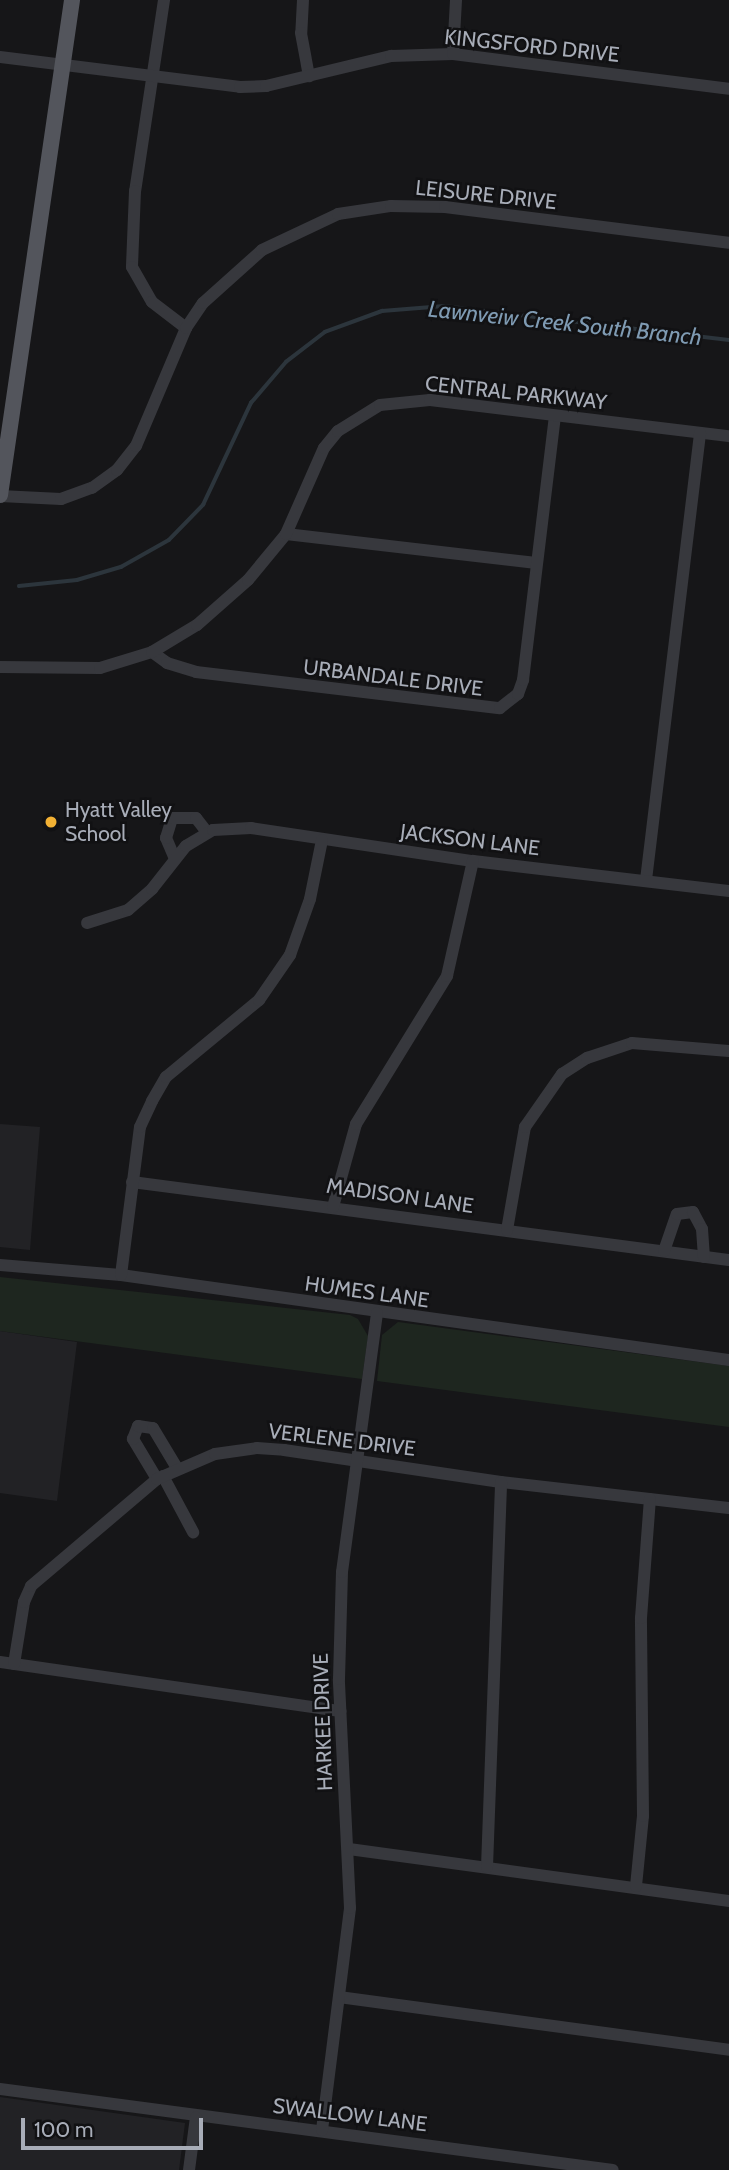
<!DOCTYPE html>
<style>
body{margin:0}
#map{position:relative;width:729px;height:2170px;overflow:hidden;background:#161618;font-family:Cabin,sans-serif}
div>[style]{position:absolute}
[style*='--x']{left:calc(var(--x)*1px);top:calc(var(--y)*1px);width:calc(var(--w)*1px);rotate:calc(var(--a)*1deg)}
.built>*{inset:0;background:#222225}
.green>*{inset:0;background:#1e261f}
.stream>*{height:3.5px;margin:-1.75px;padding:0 1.75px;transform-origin:1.75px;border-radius:1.75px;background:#2c353c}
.minor>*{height:12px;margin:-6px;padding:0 6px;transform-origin:6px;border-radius:6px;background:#37383d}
.major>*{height:16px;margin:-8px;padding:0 8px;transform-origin:8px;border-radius:8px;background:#53555c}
.dots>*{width:19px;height:19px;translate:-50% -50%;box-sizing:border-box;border:4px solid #111113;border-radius:50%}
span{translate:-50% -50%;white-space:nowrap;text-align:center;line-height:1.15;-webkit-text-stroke:5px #111113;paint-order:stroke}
.street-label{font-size:21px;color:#a8adb8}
.poi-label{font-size:21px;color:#a8adb8}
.left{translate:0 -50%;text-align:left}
.water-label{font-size:23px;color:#7f9bb3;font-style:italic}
.scale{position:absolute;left:21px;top:2118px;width:182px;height:32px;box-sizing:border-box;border:4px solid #a8adb8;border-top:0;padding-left:9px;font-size:21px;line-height:24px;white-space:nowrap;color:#a8adb8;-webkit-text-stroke:5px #111113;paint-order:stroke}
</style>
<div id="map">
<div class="built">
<div style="clip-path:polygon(0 1124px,40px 1127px,30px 1250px,0 1247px)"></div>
<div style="clip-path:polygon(0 1331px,77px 1342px,57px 1501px,0 1493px)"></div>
<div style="clip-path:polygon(0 2097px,185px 2123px,179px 2170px,0 2170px)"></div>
</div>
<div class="green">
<div style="clip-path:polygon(0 1277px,350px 1315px,358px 1319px,368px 1336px,362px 1379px,0 1331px)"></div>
<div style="clip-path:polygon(398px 1322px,729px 1366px,729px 1427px,377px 1381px,382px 1335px)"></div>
</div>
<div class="stream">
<div style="--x:19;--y:586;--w:58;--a:-5.9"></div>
<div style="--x:77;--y:580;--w:46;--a:-16.5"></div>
<div style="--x:121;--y:567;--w:55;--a:-29.4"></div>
<div style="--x:169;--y:540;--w:49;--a:-45.8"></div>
<div style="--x:203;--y:505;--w:113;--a:-64.8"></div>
<div style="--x:251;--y:403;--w:54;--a:-49.5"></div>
<div style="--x:286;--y:362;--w:49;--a:-37.6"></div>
<div style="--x:325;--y:332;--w:61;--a:-20.2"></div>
<div style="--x:382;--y:311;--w:62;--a:-4.6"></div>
<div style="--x:444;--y:306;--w:287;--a:6.8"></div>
</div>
<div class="minor">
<div style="--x:164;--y:0;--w:193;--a:98.6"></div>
<div style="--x:135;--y:191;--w:76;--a:92.3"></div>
<div style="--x:132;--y:267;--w:40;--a:60.3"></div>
<div style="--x:152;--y:302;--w:43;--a:37.4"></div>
<div style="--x:303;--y:0;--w:33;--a:93"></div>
<div style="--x:301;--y:33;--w:44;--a:79.5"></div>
<div style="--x:453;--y:54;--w:54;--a:-86.8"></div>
<div style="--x:0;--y:57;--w:242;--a:7.1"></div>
<div style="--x:240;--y:87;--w:26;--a:-2"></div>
<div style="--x:266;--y:86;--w:129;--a:-13.5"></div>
<div style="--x:391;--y:56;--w:62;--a:-1.8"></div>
<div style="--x:453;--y:54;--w:278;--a:7.2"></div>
<div style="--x:0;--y:496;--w:61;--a:2.8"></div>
<div style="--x:61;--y:499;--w:33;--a:-20"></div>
<div style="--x:92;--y:488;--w:31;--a:-36"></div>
<div style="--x:117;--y:470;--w:31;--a:-52"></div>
<div style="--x:136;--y:446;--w:128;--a:-67"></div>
<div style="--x:186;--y:328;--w:30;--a:-56"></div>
<div style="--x:203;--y:303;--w:79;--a:-41.9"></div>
<div style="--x:262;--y:250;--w:84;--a:-25.3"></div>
<div style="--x:338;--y:214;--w:54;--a:-8.6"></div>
<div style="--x:391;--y:206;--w:54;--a:1.1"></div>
<div style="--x:445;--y:207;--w:286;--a:7.2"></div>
<div style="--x:286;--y:534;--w:252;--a:6.6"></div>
<div style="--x:152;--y:652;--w:19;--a:36"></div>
<div style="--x:167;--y:663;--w:30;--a:17"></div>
<div style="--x:196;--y:672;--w:306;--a:6.8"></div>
<div style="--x:500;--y:708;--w:23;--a:-38"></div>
<div style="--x:518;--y:694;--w:15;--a:-70"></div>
<div style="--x:523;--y:680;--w:265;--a:-83.1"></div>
<div style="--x:0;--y:667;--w:100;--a:0.6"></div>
<div style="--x:100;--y:668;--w:54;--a:-17.1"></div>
<div style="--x:152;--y:652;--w:52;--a:-31"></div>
<div style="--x:197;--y:625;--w:68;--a:-41.4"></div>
<div style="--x:248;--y:580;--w:60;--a:-50.4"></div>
<div style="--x:286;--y:534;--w:94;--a:-66.2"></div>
<div style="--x:324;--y:448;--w:22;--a:-51"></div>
<div style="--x:338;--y:431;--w:49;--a:-31.8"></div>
<div style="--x:380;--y:405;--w:50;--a:-5.7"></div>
<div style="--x:430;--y:400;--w:301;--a:6.9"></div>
<div style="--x:175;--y:859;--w:23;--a:-113"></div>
<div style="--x:166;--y:838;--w:21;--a:-73"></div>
<div style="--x:172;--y:818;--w:24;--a:0"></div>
<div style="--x:196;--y:818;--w:18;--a:52"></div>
<div style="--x:646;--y:880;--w:450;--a:-83.1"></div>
<div style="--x:87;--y:923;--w:43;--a:-17.6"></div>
<div style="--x:128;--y:910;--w:32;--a:-41"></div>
<div style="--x:152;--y:889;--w:55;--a:-51.7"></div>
<div style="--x:186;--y:846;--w:31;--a:-31"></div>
<div style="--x:213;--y:830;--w:38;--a:-3"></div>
<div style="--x:251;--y:828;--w:224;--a:8.5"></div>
<div style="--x:473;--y:861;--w:258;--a:6.7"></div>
<div style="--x:132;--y:1182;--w:602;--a:7.44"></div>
<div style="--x:333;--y:1207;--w:86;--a:-74.5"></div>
<div style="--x:356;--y:1124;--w:174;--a:-58.4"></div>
<div style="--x:447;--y:976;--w:118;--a:-77.3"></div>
<div style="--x:507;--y:1230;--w:105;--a:-80.1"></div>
<div style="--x:525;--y:1127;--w:65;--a:-55.1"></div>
<div style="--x:562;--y:1074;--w:30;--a:-33"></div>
<div style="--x:587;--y:1058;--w:47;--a:-18.4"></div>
<div style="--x:632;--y:1043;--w:97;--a:4.7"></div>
<div style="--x:664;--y:1251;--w:39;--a:-71"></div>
<div style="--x:677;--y:1214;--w:16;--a:-7"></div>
<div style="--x:693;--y:1212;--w:19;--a:62"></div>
<div style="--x:702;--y:1229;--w:28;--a:86"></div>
<div style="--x:0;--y:1265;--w:121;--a:4.7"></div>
<div style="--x:121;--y:1275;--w:614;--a:7.96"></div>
<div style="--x:121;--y:1275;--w:149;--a:-82.7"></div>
<div style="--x:140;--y:1127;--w:29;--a:-65"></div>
<div style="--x:152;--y:1101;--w:28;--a:-60"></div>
<div style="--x:166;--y:1077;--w:121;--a:-39.6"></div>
<div style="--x:259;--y:1000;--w:55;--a:-55.4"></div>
<div style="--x:290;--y:955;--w:59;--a:-70.3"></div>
<div style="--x:310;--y:899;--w:60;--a:-78.5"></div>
<div style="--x:163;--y:1476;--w:64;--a:61.8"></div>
<div style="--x:157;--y:1479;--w:47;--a:-121"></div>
<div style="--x:133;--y:1439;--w:14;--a:-69"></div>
<div style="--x:138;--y:1426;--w:15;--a:8"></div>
<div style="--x:153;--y:1428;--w:47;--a:59"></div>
<div style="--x:0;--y:1662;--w:344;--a:8.2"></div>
<div style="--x:14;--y:1664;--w:63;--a:-80.8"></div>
<div style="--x:24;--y:1602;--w:17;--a:-66"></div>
<div style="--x:31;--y:1586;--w:165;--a:-40.3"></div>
<div style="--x:157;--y:1479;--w:63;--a:-23.3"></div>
<div style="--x:215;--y:1454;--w:42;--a:-8.1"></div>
<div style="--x:257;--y:1448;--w:27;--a:4"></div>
<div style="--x:284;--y:1450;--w:219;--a:8.4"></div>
<div style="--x:501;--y:1482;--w:229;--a:6.5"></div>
<div style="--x:349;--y:1849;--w:384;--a:7.8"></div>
<div style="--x:487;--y:1867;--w:385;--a:-87.9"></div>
<div style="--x:636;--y:1886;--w:70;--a:-84.3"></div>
<div style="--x:643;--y:1816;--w:198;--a:-90.6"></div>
<div style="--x:641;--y:1618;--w:119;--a:-85.7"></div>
<div style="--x:339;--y:1997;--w:394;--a:7.7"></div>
<div style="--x:0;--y:2089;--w:618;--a:7.53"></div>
<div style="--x:322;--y:2130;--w:224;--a:-82.8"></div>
<div style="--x:350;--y:1908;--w:229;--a:-92.8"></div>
<div style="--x:339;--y:1679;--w:107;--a:-88.4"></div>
<div style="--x:342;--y:1572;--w:261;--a:-82.3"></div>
<div style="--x:189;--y:2170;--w:53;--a:-82.5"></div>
</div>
<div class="major">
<div style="--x:0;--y:495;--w:500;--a:-81.72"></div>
</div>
<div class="dots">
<div style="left:51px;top:822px;background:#f2b134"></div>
</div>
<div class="street-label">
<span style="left:532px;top:46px;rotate:6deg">KINGSFORD DRIVE</span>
<span style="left:486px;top:195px;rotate:6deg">LEISURE DRIVE</span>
<span style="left:516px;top:393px;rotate:6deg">CENTRAL PARKWAY</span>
<span style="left:393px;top:678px;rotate:7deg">URBANDALE DRIVE</span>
<span style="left:470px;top:840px;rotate:7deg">JACKSON LANE</span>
<span style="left:400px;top:1196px;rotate:8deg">MADISON LANE</span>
<span style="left:367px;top:1292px;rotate:8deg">HUMES LANE</span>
<span style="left:342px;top:1440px;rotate:7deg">VERLENE DRIVE</span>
<span style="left:323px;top:1722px;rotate:-92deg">HARKEE DRIVE</span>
<span style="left:350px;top:2115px;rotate:7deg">SWALLOW LANE</span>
</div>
<div class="poi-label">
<span class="left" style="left:65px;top:822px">Hyatt Valley<br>School</span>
</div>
<div class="water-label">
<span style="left:565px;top:323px;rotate:6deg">Lawnveiw Creek South Branch</span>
</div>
<div class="scale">100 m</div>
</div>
